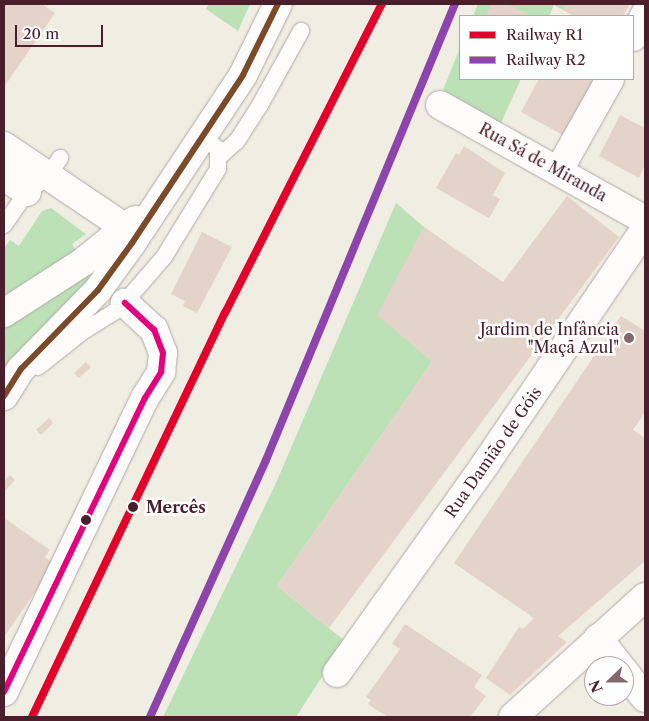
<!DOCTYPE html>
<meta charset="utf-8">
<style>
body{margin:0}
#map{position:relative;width:649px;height:721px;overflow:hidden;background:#f0ede3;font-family:"Libre Caslon Text",serif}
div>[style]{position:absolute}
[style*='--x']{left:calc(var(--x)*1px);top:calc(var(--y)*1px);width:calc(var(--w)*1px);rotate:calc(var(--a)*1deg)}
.green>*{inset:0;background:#bce1b7}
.building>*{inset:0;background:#e4d3c8}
.roads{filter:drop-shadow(0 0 1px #b0a9a5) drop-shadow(0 0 1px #b0a9a5)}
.service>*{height:16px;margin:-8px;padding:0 8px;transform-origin:8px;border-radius:8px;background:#fdfcfb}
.minor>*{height:28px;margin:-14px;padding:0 14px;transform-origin:14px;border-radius:14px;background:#fdfcfb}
.tertiary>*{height:28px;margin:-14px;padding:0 14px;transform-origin:14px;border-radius:14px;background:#fdfcfb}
.bus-1>*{height:6px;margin:-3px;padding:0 3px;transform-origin:3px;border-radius:3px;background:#7a4b2a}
.bus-2>*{height:6px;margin:-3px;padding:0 3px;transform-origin:3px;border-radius:3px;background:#e5007d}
.rail-1>*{height:8px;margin:-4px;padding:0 4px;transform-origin:4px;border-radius:4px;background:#e4002b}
.rail-2>*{height:8px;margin:-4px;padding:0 4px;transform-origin:4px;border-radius:4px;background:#8e44ad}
.dots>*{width:14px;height:14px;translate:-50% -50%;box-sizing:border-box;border:2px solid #fff;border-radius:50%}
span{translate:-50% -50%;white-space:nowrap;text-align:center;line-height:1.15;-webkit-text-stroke:5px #fff;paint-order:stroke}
.street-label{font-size:16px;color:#4a1f2b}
.poi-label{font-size:16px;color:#4a1f2b}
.right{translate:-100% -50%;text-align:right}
.stop-label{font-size:16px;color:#4a1f2b;font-weight:700}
.left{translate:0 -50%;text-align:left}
.frame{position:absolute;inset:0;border:5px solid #4a1f2b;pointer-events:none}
.legend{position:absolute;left:459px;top:15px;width:175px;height:65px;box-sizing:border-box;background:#fff;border:1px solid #b7a5aa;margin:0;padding:6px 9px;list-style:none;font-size:15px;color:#4a1f2b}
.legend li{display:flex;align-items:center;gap:10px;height:25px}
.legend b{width:25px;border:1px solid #b7a5aa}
.north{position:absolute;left:584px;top:656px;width:50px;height:50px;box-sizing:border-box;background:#fff;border:1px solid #b7a5aa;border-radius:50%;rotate:248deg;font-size:14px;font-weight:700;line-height:20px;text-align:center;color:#4a1f2b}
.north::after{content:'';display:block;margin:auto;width:18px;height:22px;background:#84676b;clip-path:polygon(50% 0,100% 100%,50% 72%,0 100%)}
.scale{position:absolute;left:15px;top:25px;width:88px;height:22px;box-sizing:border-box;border:2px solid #4a1f2b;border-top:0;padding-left:6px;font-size:15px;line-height:18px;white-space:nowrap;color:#4a1f2b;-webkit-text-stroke:4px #fff;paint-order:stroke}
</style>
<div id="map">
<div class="green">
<div style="clip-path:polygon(209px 4px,250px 4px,238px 31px,206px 9px)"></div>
<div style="clip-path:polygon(478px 4px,567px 4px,563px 10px,554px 5px,549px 16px,473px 16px)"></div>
<div style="clip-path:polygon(460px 48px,460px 79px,521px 79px,501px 123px,443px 90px)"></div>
<div style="clip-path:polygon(396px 203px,424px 227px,432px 362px,277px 586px,345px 641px,296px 717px,163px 717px,276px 483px)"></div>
<div style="clip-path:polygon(51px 208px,86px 234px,72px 244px,77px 254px,4px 300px,4px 248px,10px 240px,19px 246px,42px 211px)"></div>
<div style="clip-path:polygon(87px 274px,91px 278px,4px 376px,4px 323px)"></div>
</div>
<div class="building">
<div style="clip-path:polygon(4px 4px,42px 4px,55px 13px,4px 87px)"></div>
<div style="clip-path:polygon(491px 4px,506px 4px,529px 14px,486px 16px)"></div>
<div style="clip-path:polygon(567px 4px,630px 4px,623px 16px,574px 16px,563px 10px)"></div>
<div style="clip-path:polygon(539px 79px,601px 79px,568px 138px,521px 112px)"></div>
<div style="clip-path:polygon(620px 115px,645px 128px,645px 164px,639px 178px,599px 156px)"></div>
<div style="clip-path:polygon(464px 146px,505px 173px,493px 195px,500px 199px,489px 218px,436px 188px,456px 153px,459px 155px)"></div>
<div style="clip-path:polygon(567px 196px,619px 237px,329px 628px,277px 586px,432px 362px,377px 315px,424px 227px,503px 282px)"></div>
<div style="clip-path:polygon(202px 232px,232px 247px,197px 313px,183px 306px,185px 301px,171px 294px)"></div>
<div style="clip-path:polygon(621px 316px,645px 331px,645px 412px,633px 430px,645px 438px,645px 561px,558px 636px,567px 642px,510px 695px,486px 678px,519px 627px,523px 629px,534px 618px,454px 563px)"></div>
<div style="clip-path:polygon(86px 362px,91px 367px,79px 378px,74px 373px)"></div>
<div style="clip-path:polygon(49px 418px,53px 423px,41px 435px,36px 430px)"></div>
<div style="clip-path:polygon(10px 475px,15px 480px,4px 492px,4px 481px)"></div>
<div style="clip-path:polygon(4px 518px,50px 550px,45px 557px,54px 564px,4px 637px)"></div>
<div style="clip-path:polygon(405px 624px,482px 675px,474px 687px,486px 696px,470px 717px,388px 717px,368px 704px,371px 700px,366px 697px,400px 649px,392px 644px)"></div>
</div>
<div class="roads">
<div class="service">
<div style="--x:219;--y:157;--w:24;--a:-42"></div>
<div style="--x:237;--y:141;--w:43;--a:-57.4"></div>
<div style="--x:260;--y:105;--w:85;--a:-61"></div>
<div style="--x:4;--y:225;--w:40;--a:-55.1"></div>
<div style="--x:27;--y:192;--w:26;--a:-37"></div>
<div style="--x:48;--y:176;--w:22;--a:-56"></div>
<div style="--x:38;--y:367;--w:56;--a:-38.5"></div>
<div style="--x:82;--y:332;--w:44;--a:-31.9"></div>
<div style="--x:119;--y:309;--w:69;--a:-49.1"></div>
<div style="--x:164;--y:257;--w:103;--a:-58.5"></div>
<div style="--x:218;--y:169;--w:20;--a:-90"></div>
<div style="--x:218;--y:149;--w:22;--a:-141"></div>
</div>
<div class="minor">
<div style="--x:633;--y:37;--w:26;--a:-62"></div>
<div style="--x:440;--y:105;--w:235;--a:29.3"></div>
<div style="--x:4;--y:146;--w:148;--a:34"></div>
<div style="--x:559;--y:170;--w:104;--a:-60.7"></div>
<div style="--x:4;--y:176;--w:28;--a:35"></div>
<div style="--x:598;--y:638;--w:36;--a:52"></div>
<div style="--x:624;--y:671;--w:34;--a:52"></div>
<div style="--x:337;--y:673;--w:257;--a:-54.6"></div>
<div style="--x:486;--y:463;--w:283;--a:-55.8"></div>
<div style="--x:4;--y:692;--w:326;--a:-64.4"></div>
<div style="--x:145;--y:398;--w:31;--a:-58"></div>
<div style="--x:161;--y:372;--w:19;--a:-84"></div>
<div style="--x:163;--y:353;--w:25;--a:-111"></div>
<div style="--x:154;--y:330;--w:40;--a:-137"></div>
</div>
<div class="tertiary">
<div style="--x:4;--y:313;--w:94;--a:-32.8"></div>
<div style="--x:83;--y:262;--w:67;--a:-38.9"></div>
<div style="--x:4;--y:396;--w:32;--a:-58"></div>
<div style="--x:21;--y:369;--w:110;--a:-45.7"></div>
<div style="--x:98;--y:290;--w:58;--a:-54.1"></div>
<div style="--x:132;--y:243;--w:201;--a:-56.5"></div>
<div style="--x:243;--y:75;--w:79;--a:-63.8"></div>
<div style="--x:513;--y:717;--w:178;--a:-42.3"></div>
</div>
</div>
<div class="bus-1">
<div style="--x:4;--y:396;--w:32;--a:-58"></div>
<div style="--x:21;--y:369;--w:110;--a:-45.7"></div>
<div style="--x:98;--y:290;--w:58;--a:-54.1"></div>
<div style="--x:132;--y:243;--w:201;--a:-56.5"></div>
<div style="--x:243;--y:75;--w:79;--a:-63.8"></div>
</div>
<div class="bus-2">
<div style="--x:4;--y:692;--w:326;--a:-64.4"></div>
<div style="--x:145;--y:398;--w:31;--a:-58"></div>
<div style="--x:161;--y:372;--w:19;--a:-84"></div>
<div style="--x:163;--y:353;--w:25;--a:-111"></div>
<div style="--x:154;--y:330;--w:40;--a:-137"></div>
</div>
<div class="rail-1">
<div style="--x:32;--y:717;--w:448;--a:-64.5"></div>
<div style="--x:225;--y:313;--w:347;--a:-63.1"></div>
</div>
<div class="rail-2">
<div style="--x:150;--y:717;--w:282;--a:-65.7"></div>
<div style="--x:266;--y:460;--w:494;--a:-67.5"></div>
</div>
<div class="dots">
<div style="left:629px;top:338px;background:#84676b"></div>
<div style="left:133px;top:507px;background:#4a1f2b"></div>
<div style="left:86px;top:520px;background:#4a1f2b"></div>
</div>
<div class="street-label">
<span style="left:543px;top:162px;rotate:29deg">Rua Sá de Miranda</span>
<span style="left:493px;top:452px;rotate:-55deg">Rua Damião de Góis</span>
</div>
<div class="poi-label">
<span class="right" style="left:619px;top:338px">Jardim de Infância<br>"Maçã Azul"</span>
</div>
<div class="stop-label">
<span class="left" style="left:146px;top:507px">Mercês</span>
</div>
<div class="frame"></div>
<ul class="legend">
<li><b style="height:6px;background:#e4002b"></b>Railway R1</li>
<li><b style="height:6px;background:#8e44ad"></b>Railway R2</li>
</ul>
<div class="north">N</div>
<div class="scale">20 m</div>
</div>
